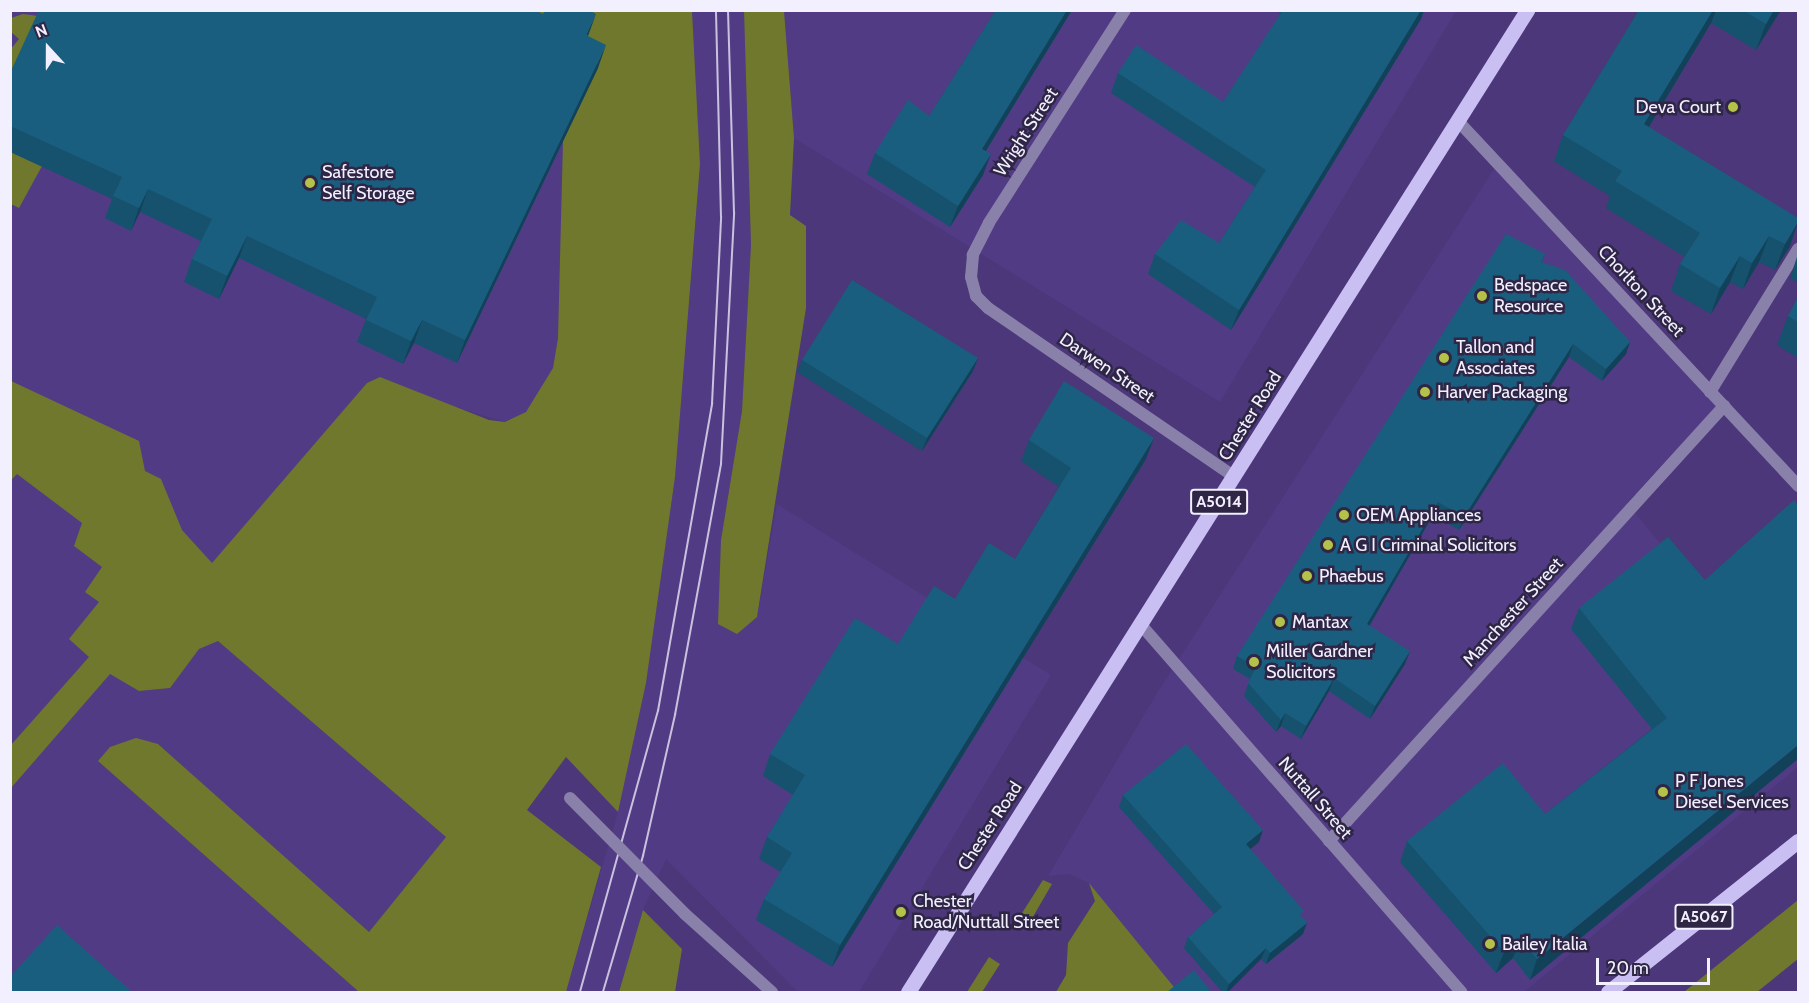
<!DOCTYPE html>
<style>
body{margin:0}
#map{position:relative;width:1809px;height:1003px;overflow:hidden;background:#4b3779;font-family:Cabin,sans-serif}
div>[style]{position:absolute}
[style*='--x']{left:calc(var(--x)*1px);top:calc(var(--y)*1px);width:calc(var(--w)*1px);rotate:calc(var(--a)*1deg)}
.built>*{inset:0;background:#523b85}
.green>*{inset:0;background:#70782e}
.street>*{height:12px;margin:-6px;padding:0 6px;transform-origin:6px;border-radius:6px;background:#8a81ab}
.primary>*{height:15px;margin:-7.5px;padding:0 7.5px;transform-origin:7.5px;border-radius:7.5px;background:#cabff3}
.tram>*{height:1.5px;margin:-0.75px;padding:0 0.75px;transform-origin:0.75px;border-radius:0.75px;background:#c9c2de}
.street-bridge>*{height:12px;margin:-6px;padding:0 6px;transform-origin:6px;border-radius:6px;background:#8a81ab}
.wall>*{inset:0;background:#16516d}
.shaded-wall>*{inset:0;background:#124259}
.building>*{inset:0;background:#1a5e7f}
.dots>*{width:16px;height:16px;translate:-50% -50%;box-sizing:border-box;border:3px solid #2e2644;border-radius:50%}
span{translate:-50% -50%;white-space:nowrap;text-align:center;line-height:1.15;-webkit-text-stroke:5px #2e2644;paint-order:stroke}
.shield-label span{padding:2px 4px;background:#2e2644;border:2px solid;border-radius:4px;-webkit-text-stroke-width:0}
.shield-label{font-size:16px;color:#f2efff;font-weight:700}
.poi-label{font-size:18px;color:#f2efff}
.right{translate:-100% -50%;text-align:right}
.left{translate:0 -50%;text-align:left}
.street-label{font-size:18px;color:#f2efff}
.frame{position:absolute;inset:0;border:12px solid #f2efff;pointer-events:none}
.north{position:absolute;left:18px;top:18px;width:60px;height:60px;-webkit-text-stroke:4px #2e2644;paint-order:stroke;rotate:339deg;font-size:16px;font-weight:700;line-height:24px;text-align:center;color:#f2efff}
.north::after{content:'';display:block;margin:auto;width:21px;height:27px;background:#f2efff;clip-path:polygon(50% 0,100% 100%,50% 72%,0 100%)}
.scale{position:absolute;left:1596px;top:958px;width:114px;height:27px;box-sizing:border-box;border:3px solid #f2efff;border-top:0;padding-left:8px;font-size:18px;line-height:21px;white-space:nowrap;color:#f2efff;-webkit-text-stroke:4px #2e2644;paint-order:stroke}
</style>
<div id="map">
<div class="built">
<div style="clip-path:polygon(10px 11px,592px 11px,558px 338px,553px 368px,538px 396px,526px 412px,505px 422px,422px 397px,380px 377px,367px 383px,275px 496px,110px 674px,139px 691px,169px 688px,199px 649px,218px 641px,446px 837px,369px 932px,158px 744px,98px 761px,359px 992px,11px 992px)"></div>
<div style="clip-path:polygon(692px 11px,744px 11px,751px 245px,742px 411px,721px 540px,757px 617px,777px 504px,1051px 675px,859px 992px,798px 992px,666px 859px,643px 910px,619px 992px,566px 992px,618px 812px,646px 683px,675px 477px,700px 165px)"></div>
<div style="clip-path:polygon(784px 11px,1456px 11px,1220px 402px,794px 138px)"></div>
<div style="clip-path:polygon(1496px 166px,1718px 404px,1627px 503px,1798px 711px,1798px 767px,1524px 992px,1178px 992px,1089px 883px,1069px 874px,1048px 876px,1159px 690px)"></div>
</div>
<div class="green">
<div style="clip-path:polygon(479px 11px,692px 11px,700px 164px,675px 477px,646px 683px,618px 812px,566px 757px,527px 810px,601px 867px,566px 992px,359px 992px,98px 761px,110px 747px,136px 738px,158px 744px,369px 932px,446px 837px,218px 641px,199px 649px,170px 688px,139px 691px,110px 674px,11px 788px,11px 745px,89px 657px,69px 639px,99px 602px,85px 592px,102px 567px,74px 546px,82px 523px,17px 474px,11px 480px,11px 381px,139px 441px,145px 471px,161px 479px,182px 530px,212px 563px,367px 383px,380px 377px,489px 420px,505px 422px,526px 412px,553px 368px,558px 338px,563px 141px)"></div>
<div style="clip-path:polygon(744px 11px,784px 11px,794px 138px,790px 215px,806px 226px,806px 308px,757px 617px,737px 634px,718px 624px,721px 540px,742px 411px,751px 245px)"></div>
<div style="clip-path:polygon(23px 14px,38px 16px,11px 78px,10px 50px,19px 39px,11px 32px,11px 18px)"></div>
<div style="clip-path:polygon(11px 151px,42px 166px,19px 208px,11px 204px)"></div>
<div style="clip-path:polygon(1043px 880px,1052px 884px,1027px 927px,1017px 921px)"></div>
<div style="clip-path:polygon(1089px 883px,1178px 992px,1056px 992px,1066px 975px,1068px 943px,1095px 901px)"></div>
<div style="clip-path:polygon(1798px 900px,1798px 959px,1757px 992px,1684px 992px)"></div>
<div style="clip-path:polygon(643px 910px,682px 949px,675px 992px,619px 992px)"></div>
<div style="clip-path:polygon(989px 957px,1000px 964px,982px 992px,967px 992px)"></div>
</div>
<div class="street">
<div style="--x:1125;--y:10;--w:253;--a:122.6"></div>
<div style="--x:989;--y:223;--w:36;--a:117"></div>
<div style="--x:973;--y:255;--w:22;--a:95"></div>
<div style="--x:971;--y:277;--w:20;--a:75"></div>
<div style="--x:976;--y:296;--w:17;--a:45"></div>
<div style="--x:988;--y:308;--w:299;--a:34.4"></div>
<div style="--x:1458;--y:121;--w:499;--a:47"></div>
<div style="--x:1710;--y:392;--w:168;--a:-58.4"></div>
<div style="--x:1142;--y:626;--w:486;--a:48.9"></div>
<div style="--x:1329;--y:841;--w:588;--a:-47.76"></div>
<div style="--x:685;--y:914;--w:117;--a:41.9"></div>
</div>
<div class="primary">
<div style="--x:908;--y:992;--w:1161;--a:-57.77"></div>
<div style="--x:1608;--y:992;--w:243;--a:-38.5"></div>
</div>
<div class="tram">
<div style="--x:580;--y:992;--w:292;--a:-74.5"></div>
<div style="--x:658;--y:711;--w:312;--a:-80"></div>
<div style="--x:712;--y:404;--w:187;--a:-87.2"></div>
<div style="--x:721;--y:217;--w:207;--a:-91.4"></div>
<div style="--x:603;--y:992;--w:142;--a:-73.6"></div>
<div style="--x:643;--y:856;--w:145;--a:-77.2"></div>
<div style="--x:675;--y:715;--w:255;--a:-79.6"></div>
<div style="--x:721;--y:464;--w:251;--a:-87"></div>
<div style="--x:734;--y:213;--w:203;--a:-91.7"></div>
</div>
<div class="street-bridge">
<div style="--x:570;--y:798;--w:163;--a:45.2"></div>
</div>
<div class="wall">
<div style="clip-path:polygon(996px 10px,1072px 10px,986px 151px,983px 175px,950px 227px,867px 174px,875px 153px,929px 116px)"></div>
<div style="clip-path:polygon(1275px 10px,1424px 10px,1421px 19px,1231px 330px,1148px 274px,1155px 254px,1219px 243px,1255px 187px,1111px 93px,1118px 73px,1223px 102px,1281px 14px)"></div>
<div style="clip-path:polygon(1639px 10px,1781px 10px,1756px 50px,1711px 23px,1649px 127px,1790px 246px,1775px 270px,1759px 262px,1743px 289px,1730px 282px,1711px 314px,1671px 291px,1680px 264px,1685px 257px,1606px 208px,1610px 196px,1554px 161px,1563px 135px)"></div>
<div style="clip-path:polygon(588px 36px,598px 68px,457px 363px,414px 343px,403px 364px,357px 342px,366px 319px,239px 258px,219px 299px,184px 282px,192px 259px,201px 241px,140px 212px,131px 231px,105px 218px,112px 199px,10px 152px,10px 73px)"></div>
<div style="clip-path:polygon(1545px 254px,1542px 262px,1630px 342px,1626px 354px,1602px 381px,1569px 357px,1459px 530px,1433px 515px,1369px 625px,1405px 664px,1370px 719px,1329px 691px,1301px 739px,1281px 726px,1276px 732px,1244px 696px,1250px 679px,1233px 669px,1237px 656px)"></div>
<div style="clip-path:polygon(1798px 254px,1798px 283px,1790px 278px)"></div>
<div style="clip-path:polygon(1798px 297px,1798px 358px,1777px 345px,1788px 316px)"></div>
<div style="clip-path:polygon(978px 358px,973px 371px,922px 451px,797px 372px,802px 360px)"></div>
<div style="clip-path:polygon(1029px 440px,1146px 459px,832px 967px,756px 920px,764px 899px,781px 872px,759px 859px,767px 837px,793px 795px,763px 776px,770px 754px,898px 644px,1015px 559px,1059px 487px,1021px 461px)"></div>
<div style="clip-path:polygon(1798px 505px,1530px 980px,1513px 958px,1496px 973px,1400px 862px,1407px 841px,1545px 814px,1652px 729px,1571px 629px,1579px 608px,1705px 580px)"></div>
<div style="clip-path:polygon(1123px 795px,1259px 842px,1250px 849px,1302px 917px,1303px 934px,1266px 964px,1261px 959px,1227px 993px,1223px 993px,1184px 948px,1188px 937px,1214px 914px,1119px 807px)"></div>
</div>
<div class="shaded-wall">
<div style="clip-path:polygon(1067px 10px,1072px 10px,974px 170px,982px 149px)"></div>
<div style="clip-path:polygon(1421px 10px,1424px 10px,1421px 19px,1231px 330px,1239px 310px)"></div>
<div style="clip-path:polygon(1713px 10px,1716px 10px,1711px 23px,1635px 150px,1644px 124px)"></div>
<div style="clip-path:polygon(1774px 10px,1781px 10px,1756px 50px,1766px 24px)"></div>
<div style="clip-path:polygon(596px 14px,588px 36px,586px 35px)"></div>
<div style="clip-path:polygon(606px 45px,598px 68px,457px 363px,465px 340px)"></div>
<div style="clip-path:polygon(991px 154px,983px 175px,950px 227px,958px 206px)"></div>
<div style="clip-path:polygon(148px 189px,140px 212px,131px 231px,139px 208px)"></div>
<div style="clip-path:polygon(1798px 222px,1790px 246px,1775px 270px,1785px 244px)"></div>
<div style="clip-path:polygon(247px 236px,239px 258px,219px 299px,227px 276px)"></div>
<div style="clip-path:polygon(1769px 236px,1759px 262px,1743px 289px,1752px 263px)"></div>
<div style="clip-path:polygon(1740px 256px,1730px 282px,1711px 314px,1720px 288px)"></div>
<div style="clip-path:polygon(422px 320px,414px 343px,403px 364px,411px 341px)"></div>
<div style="clip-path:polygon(1630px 342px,1626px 354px,1602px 381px,1606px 369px)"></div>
<div style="clip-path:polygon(1573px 344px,1569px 357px,1459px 530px,1464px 517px)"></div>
<div style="clip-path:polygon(978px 358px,973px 371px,922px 451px,927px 438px)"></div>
<div style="clip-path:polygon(1154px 438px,1146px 459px,832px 967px,840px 945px)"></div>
<div style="clip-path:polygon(1438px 502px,1433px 515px,1363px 637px,1367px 624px)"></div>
<div style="clip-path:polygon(1410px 651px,1405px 664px,1370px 719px,1375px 706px)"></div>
<div style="clip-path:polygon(1334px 678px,1329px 691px,1301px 739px,1306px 726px)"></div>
<div style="clip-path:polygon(1285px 713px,1281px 726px,1276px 732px,1281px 720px)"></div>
<div style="clip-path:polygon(1798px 745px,1798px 759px,1530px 980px,1537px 959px)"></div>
<div style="clip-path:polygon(1263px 830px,1259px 842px,1242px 856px,1246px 844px)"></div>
<div style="clip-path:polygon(1307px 923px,1303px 934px,1266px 964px,1270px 953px)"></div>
<div style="clip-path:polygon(1520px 937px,1513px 958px,1496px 973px,1504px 952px)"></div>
<div style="clip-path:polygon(1266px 948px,1261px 959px,1227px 993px,1226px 993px,1229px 984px)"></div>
</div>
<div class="building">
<div style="clip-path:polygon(39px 10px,535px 10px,543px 14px,545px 10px,589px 10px,596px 14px,586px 35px,606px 45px,465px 340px,422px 320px,411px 341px,366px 320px,377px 297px,247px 236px,227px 276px,192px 259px,212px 219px,148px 189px,139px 208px,113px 196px,122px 177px,10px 126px,10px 73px)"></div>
<div style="clip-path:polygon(996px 10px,1067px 10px,982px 149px,991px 154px,958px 206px,875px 153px,908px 100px,929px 116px)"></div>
<div style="clip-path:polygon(1283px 10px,1421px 10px,1239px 310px,1155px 254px,1181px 220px,1219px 243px,1266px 170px,1118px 73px,1136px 45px,1223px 102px)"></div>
<div style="clip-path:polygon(1639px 10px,1713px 10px,1644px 124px,1798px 218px,1798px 222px,1785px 244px,1769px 236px,1752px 263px,1740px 256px,1720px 288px,1680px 264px,1700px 233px,1615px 181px,1622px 171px,1563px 135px)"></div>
<div style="clip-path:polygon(1743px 10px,1774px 10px,1766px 24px)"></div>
<div style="clip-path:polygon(1506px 234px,1545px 254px,1541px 262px,1565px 270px,1630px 342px,1606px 369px,1573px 344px,1464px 517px,1438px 502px,1367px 624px,1410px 651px,1375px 706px,1334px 678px,1306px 726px,1285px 713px,1281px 720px,1248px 683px,1256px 667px,1237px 656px)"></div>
<div style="clip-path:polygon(852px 280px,978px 358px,927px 438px,802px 360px)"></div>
<div style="clip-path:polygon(1798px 297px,1798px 322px,1788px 316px)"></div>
<div style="clip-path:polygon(1064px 381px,1154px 438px,840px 945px,764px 899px,792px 853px,767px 837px,805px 775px,770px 754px,855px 618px,898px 644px,934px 586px,955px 599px,989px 543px,1015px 559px,1071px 468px,1029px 440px)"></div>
<div style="clip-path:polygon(1794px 500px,1798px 505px,1798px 745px,1537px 959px,1520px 937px,1504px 952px,1407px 841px,1503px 763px,1545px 814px,1667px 718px,1579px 608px,1668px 537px,1705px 580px)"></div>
<div style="clip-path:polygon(1186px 744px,1263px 830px,1246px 844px,1304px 911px,1300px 914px,1307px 923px,1270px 953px,1266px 948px,1229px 984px,1188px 937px,1222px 907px,1123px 795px)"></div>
<div style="clip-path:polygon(57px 925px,133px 993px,10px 993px,10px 977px)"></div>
<div style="clip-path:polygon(1194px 970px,1212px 993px,1166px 993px)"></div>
</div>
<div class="dots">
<div style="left:1733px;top:107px;background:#b5c249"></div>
<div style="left:310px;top:183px;background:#b5c249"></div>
<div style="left:1482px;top:296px;background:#b5c249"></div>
<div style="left:1444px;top:358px;background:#b5c249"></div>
<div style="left:1425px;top:392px;background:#b5c249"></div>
<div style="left:1344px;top:515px;background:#b5c249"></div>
<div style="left:1328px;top:545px;background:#b5c249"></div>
<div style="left:1307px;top:576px;background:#b5c249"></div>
<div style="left:1280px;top:622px;background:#b5c249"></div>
<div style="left:1254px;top:662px;background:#b5c249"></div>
<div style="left:1663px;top:792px;background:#b5c249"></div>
<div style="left:901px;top:912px;background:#b5c249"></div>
<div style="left:1490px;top:944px;background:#b5c249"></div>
</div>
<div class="shield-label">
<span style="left:1219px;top:502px">A5014</span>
<span style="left:1704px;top:917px">A5067</span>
</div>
<div class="poi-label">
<span class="right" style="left:1721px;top:107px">Deva Court</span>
<span class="left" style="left:322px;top:183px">Safestore<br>Self Storage</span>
<span class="left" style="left:1494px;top:296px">Bedspace<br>Resource</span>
<span class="left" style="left:1456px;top:358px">Tallon and<br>Associates</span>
<span class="left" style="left:1437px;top:392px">Harver Packaging</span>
<span class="left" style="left:1356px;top:515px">OEM Appliances</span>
<span class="left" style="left:1340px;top:545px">A G I Criminal Solicitors</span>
<span class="left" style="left:1319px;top:576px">Phaebus</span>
<span class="left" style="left:1292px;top:622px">Mantax</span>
<span class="left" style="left:1266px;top:662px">Miller Gardner<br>Solicitors</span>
<span class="left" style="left:1675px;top:792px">P F Jones<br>Diesel Services</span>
<span class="left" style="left:913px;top:912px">Chester<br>Road/Nuttall Street</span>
<span class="left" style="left:1502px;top:944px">Bailey Italia</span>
</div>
<div class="street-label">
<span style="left:1026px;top:132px;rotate:-57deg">Wright Street</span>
<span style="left:1641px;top:291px;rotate:47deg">Chorlton Street</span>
<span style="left:1107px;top:368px;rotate:34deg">Darwen Street</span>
<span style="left:1250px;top:416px;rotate:-58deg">Chester Road</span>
<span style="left:1513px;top:612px;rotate:-48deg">Manchester Street</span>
<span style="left:1315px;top:798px;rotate:49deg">Nuttall Street</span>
<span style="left:990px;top:826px;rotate:-57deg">Chester Road</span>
</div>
<div class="frame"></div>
<div class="north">N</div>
<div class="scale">20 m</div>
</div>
